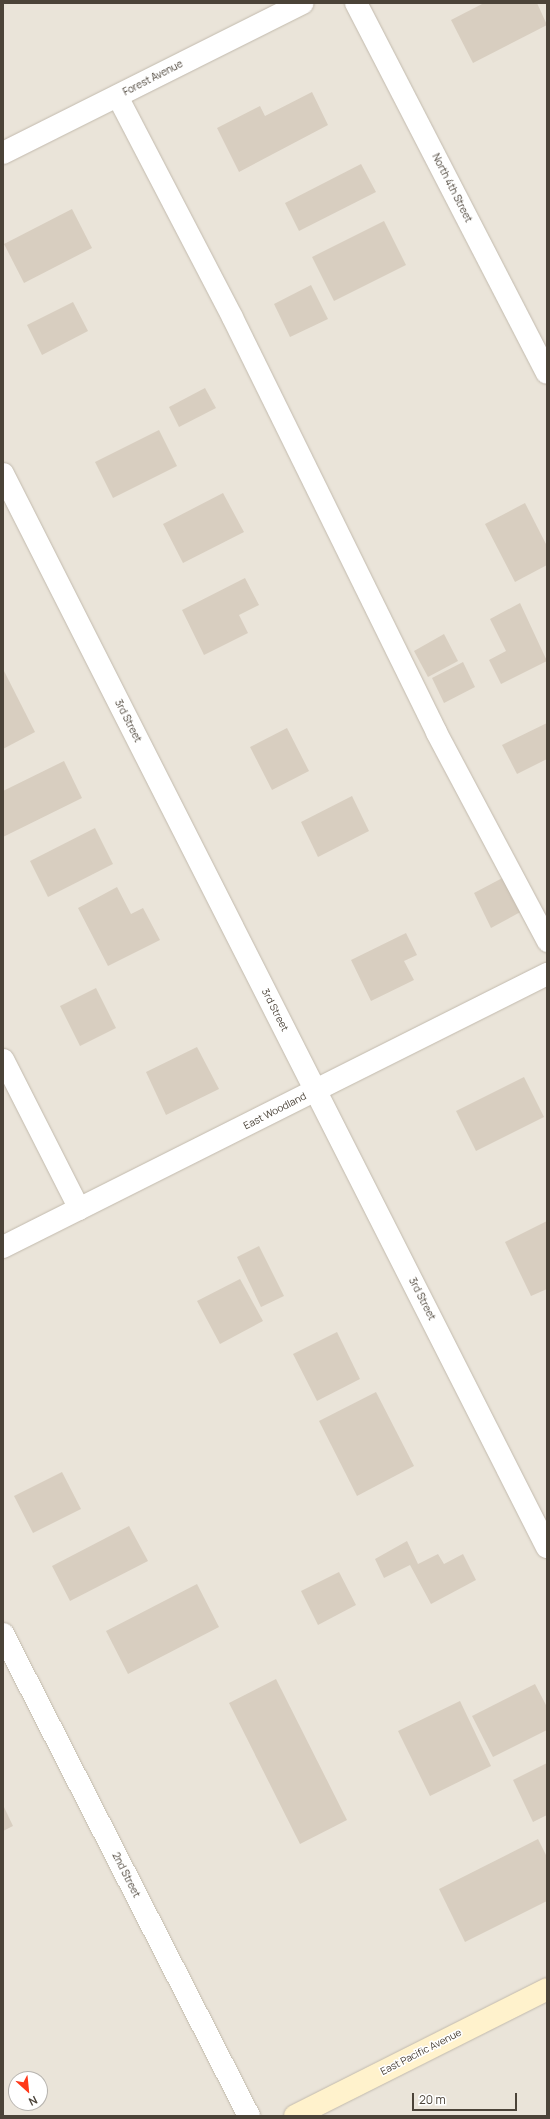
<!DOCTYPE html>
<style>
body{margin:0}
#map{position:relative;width:550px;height:2119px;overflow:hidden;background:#f6f3eb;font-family:Manrope,sans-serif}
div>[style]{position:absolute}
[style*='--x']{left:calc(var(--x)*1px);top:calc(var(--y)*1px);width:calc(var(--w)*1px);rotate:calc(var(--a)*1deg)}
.residential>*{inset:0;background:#eae4d9}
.building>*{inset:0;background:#d8cec0}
.roads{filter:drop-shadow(0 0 1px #c2baad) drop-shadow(0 0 1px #c2baad)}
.lane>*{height:21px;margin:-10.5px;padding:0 10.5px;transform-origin:10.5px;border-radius:10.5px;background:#fff}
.street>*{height:22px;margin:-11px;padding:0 11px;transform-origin:11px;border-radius:11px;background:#fff}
.secondary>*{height:22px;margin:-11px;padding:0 11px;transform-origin:11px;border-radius:11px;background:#fff2cc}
span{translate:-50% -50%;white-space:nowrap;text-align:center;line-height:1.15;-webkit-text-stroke:3px #fff;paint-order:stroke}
.street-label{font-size:10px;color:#4b4338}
.frame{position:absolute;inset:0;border:4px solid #4b4338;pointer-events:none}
.north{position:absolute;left:8px;top:2071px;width:40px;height:40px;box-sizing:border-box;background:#fff;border:1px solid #b7b4af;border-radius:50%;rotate:153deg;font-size:11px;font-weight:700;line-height:16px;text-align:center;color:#4b4338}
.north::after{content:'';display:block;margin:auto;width:14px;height:18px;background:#ff3819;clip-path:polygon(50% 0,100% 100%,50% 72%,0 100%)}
.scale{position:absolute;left:412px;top:2093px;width:105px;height:18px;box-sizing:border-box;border:2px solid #4b4338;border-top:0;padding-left:5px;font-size:12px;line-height:14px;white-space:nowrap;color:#4b4338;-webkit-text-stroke:3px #fff;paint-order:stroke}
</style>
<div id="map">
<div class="residential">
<div style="clip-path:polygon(evenodd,3px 3px,547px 3px,547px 2116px,3px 2116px,3px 3px,16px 2079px,40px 2079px,40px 2103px,16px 2103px,16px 2079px)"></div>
</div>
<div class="building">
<div style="clip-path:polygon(484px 3px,537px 3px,547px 25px,473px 63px,451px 20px)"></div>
<div style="clip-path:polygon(312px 92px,328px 125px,239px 172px,217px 128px,260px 106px,265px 116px)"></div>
<div style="clip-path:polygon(361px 164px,376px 192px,299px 231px,285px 203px)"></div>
<div style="clip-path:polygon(72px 209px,92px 248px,24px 283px,4px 244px)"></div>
<div style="clip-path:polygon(384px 221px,406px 265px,334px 301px,312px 257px)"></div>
<div style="clip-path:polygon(311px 285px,328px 319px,290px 337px,274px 304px)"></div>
<div style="clip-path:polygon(73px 302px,88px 331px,42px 355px,27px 325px)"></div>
<div style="clip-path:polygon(205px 388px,216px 408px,179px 427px,169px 407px)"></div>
<div style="clip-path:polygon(159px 430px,177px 466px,113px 498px,95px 462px)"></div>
<div style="clip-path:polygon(223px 493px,244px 532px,183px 563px,163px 524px)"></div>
<div style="clip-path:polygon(525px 503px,547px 546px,547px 565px,515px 582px,485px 524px)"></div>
<div style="clip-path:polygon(245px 578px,259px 605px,239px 615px,248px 633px,204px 655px,182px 610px)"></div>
<div style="clip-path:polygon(520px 603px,547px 661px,501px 684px,489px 660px,506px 651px,490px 619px)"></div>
<div style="clip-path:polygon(444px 634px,458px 661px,428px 677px,414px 651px)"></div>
<div style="clip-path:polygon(463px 662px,475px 687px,444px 703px,432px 678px)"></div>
<div style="clip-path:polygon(3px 669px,35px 732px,3px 749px)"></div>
<div style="clip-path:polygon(547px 723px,547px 759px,517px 774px,502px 745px)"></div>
<div style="clip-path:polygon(287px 728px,309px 771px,272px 790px,250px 747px)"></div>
<div style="clip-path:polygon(64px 761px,82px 798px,3px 837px,3px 791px)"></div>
<div style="clip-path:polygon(352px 796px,369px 831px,318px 857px,301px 822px)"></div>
<div style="clip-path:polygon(95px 828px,113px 864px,48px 897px,30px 861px)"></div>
<div style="clip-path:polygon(508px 875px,526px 909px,491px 928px,474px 893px)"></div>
<div style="clip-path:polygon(117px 887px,131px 914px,143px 908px,160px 940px,108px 966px,78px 908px)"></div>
<div style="clip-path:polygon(406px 933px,417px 955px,404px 961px,414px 980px,371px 1001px,351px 960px)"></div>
<div style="clip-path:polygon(96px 988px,116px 1028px,80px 1046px,60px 1006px)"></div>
<div style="clip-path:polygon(197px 1047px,219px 1089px,166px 1115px,146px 1072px)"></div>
<div style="clip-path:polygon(524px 1077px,544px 1117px,476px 1151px,456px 1111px)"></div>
<div style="clip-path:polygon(547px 1221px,547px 1289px,531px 1296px,505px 1242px)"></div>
<div style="clip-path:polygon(259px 1246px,284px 1296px,261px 1307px,237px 1257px)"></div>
<div style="clip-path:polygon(240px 1279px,263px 1321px,220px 1344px,197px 1301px)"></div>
<div style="clip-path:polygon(337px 1332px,360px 1379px,317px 1401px,293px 1354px)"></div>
<div style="clip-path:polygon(376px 1392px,414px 1466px,357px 1496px,319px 1421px)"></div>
<div style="clip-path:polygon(62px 1472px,81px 1509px,33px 1533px,14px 1496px)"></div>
<div style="clip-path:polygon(129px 1526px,148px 1561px,70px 1601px,52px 1566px)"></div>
<div style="clip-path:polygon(407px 1541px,418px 1564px,438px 1554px,444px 1564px,463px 1554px,476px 1580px,431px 1604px,410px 1565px,384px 1578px,375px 1559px)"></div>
<div style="clip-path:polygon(339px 1572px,356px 1605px,318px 1625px,301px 1591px)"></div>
<div style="clip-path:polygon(197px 1584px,219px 1627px,128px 1674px,106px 1631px)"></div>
<div style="clip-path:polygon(276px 1679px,347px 1820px,300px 1844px,229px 1703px)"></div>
<div style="clip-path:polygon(535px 1684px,547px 1707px,547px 1730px,493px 1757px,472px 1716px)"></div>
<div style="clip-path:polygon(460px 1701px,491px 1766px,430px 1796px,398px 1731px)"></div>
<div style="clip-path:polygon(547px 1763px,547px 1815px,533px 1822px,513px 1780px)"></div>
<div style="clip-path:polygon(3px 1805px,13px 1826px,3px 1831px)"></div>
<div style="clip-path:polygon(538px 1839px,547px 1857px,547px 1901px,465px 1942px,439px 1889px)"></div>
</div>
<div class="roads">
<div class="lane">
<div style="--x:117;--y:96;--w:249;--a:62.5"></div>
<div style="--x:232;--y:317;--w:462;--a:63.8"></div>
<div style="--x:436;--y:732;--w:237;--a:62"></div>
<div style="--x:3;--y:1059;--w:168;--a:63.1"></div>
</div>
<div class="street">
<div style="--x:356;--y:3;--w:416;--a:62.7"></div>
<div style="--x:3;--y:153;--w:335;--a:-26.6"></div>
<div style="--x:3;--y:474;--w:1203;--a:63.12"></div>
<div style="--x:3;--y:1247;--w:609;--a:-26.65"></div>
<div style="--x:3;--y:1634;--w:541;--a:62.96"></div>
</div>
<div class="secondary">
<div style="--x:295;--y:2116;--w:282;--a:-26.7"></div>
</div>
</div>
<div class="street-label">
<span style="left:153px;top:78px;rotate:-27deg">Forest Avenue</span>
<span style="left:452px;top:188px;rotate:63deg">North 4th Street</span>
<span style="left:128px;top:721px;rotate:63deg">3rd Street</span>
<span style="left:275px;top:1010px;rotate:63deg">3rd Street</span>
<span style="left:275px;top:1111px;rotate:-27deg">East Woodland</span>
<span style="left:422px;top:1299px;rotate:63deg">3rd Street</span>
<span style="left:126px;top:1875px;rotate:63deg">2nd Street</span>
<span style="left:421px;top:2052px;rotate:-27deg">East Pacific Avenue</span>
</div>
<div class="frame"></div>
<div class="north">N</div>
<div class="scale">20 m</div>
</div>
